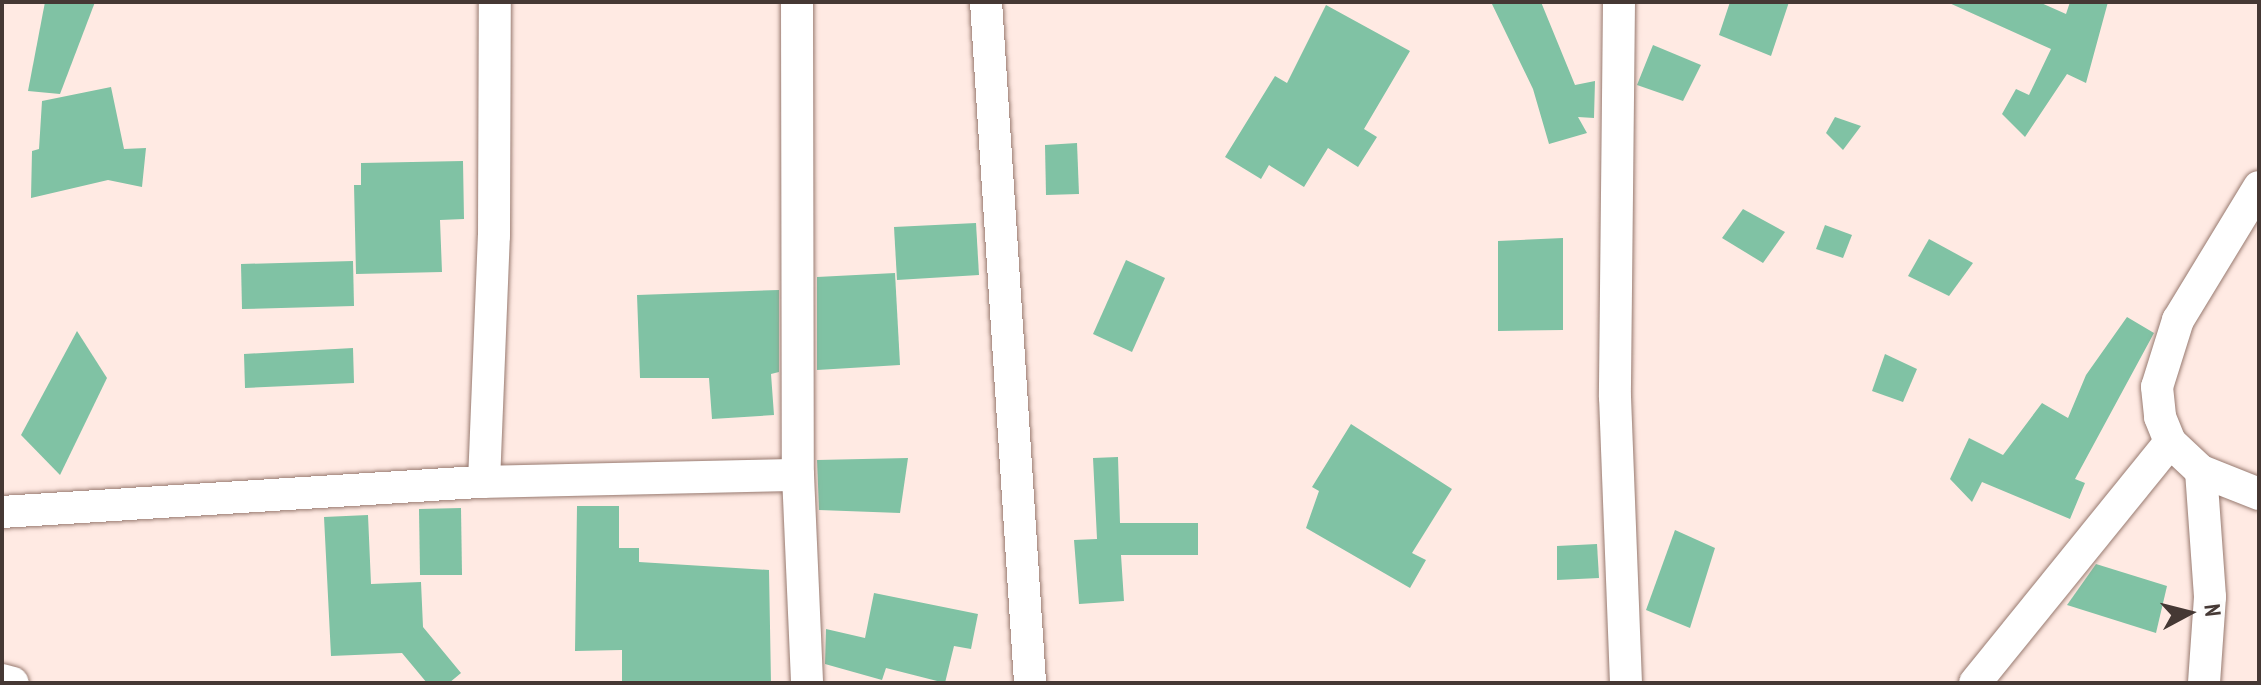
<!DOCTYPE html>
<style>
body{margin:0}
#map{position:relative;width:2261px;height:685px;overflow:hidden;background:#ffeae3;font-family:"PT Sans Narrow",sans-serif}
div>[style]{position:absolute}
[style*='--x']{left:calc(var(--x)*1px);top:calc(var(--y)*1px);width:calc(var(--w)*1px);rotate:calc(var(--a)*1deg)}
.building>*{inset:0;background:#80c2a4}
.roads{filter:drop-shadow(0 0 2px #987a70) drop-shadow(0 0 2px #987a70)}
.street>*{height:32px;margin:-16px;padding:0 16px;transform-origin:16px;border-radius:16px;background:#fff}
span{translate:-50% -50%;white-space:nowrap;text-align:center;line-height:1.15;-webkit-text-stroke:6px #fcfcfc;paint-order:stroke}
.frame{position:absolute;inset:0;border:4px solid #453834;pointer-events:none}
.north{position:absolute;left:2149px;top:573px;width:80px;height:80px;-webkit-text-stroke:6px #fcfcfc;paint-order:stroke;rotate:83deg;font-size:22px;font-weight:700;line-height:32px;text-align:center;color:#453834}
.north::after{content:'';display:block;margin:auto;width:28px;height:36px;background:#453834;clip-path:polygon(50% 0,100% 100%,50% 72%,0 100%)}
</style>
<div id="map">
<div class="building">
<div style="clip-path:polygon(45px 2px,95px 2px,60px 94px,28px 91px)"></div>
<div style="clip-path:polygon(1491px 2px,1541px 2px,1575px 85px,1595px 81px,1594px 118px,1578px 117px,1587px 133px,1549px 144px,1533px 89px)"></div>
<div style="clip-path:polygon(1730px 2px,1789px 2px,1771px 56px,1719px 35px)"></div>
<div style="clip-path:polygon(1947px 2px,2039px 2px,2066px 14px,2070px 2px,2108px 2px,2086px 83px,2067px 74px,2025px 137px,2002px 114px,2016px 89px,2029px 95px,2051px 49px)"></div>
<div style="clip-path:polygon(1326px 5px,1410px 51px,1364px 129px,1377px 137px,1358px 167px,1328px 148px,1304px 187px,1269px 165px,1261px 179px,1225px 157px,1275px 76px,1287px 83px)"></div>
<div style="clip-path:polygon(1653px 45px,1701px 65px,1683px 101px,1637px 85px)"></div>
<div style="clip-path:polygon(111px 87px,124px 149px,146px 148px,142px 187px,108px 180px,31px 198px,32px 151px,39px 149px,42px 101px)"></div>
<div style="clip-path:polygon(1835px 117px,1861px 126px,1843px 150px,1826px 133px)"></div>
<div style="clip-path:polygon(1077px 143px,1079px 194px,1046px 195px,1045px 145px)"></div>
<div style="clip-path:polygon(463px 161px,464px 219px,440px 220px,442px 272px,356px 274px,354px 185px,361px 185px,361px 163px)"></div>
<div style="clip-path:polygon(1743px 209px,1785px 232px,1763px 263px,1722px 238px)"></div>
<div style="clip-path:polygon(976px 223px,979px 275px,897px 280px,894px 227px)"></div>
<div style="clip-path:polygon(1825px 225px,1852px 235px,1843px 258px,1816px 249px)"></div>
<div style="clip-path:polygon(1563px 238px,1563px 330px,1498px 331px,1498px 241px)"></div>
<div style="clip-path:polygon(1929px 239px,1973px 263px,1949px 296px,1908px 276px)"></div>
<div style="clip-path:polygon(1126px 260px,1165px 278px,1132px 352px,1093px 334px)"></div>
<div style="clip-path:polygon(353px 261px,354px 306px,242px 309px,241px 264px)"></div>
<div style="clip-path:polygon(895px 273px,900px 365px,817px 370px,817px 277px)"></div>
<div style="clip-path:polygon(779px 290px,779px 372px,771px 374px,774px 415px,712px 419px,709px 378px,640px 378px,637px 295px)"></div>
<div style="clip-path:polygon(2127px 317px,2154px 333px,2075px 479px,2085px 483px,2070px 519px,1982px 482px,1972px 502px,1950px 479px,1969px 438px,2003px 455px,2042px 403px,2068px 418px,2086px 375px)"></div>
<div style="clip-path:polygon(77px 331px,107px 378px,60px 475px,21px 435px)"></div>
<div style="clip-path:polygon(353px 348px,354px 383px,245px 388px,244px 354px)"></div>
<div style="clip-path:polygon(1885px 354px,1917px 369px,1903px 402px,1872px 391px)"></div>
<div style="clip-path:polygon(1351px 424px,1452px 489px,1412px 553px,1426px 560px,1410px 588px,1306px 528px,1319px 491px,1312px 487px)"></div>
<div style="clip-path:polygon(1118px 457px,1120px 523px,1198px 523px,1198px 555px,1121px 555px,1124px 601px,1079px 604px,1074px 540px,1097px 539px,1093px 458px)"></div>
<div style="clip-path:polygon(908px 458px,900px 513px,819px 510px,817px 460px)"></div>
<div style="clip-path:polygon(577px 506px,619px 506px,619px 548px,639px 548px,639px 562px,769px 570px,771px 683px,622px 683px,622px 650px,575px 651px)"></div>
<div style="clip-path:polygon(461px 508px,462px 575px,420px 575px,419px 509px)"></div>
<div style="clip-path:polygon(368px 515px,371px 584px,421px 582px,423px 627px,461px 673px,449px 683px,427px 683px,402px 653px,331px 656px,324px 517px)"></div>
<div style="clip-path:polygon(1675px 530px,1715px 548px,1690px 628px,1646px 610px)"></div>
<div style="clip-path:polygon(1597px 544px,1599px 578px,1557px 580px,1557px 546px)"></div>
<div style="clip-path:polygon(2096px 564px,2167px 586px,2156px 633px,2067px 605px)"></div>
<div style="clip-path:polygon(874px 593px,978px 614px,971px 649px,954px 646px,945px 683px,886px 668px,882px 680px,825px 664px,826px 629px,865px 638px)"></div>
</div>
<div class="roads">
<div class="street">
<div style="--x:797;--y:2;--w:473;--a:89.9"></div>
<div style="--x:798;--y:475;--w:208;--a:87.5"></div>
<div style="--x:986;--y:2;--w:682;--a:86.3"></div>
<div style="--x:1619;--y:2;--w:395;--a:90.6"></div>
<div style="--x:1615;--y:397;--w:286;--a:87.8"></div>
<div style="--x:2259;--y:187;--w:156;--a:121.3"></div>
<div style="--x:2178;--y:320;--w:70;--a:107.4"></div>
<div style="--x:2157;--y:387;--w:30;--a:84"></div>
<div style="--x:2160;--y:417;--w:27;--a:68"></div>
<div style="--x:2170;--y:442;--w:42;--a:43.1"></div>
<div style="--x:2201;--y:471;--w:62;--a:21.6"></div>
<div style="--x:2201;--y:471;--w:126;--a:85.9"></div>
<div style="--x:2210;--y:597;--w:86;--a:94"></div>
<div style="--x:484;--y:482;--w:314;--a:-1.3"></div>
<div style="--x:2;--y:512;--w:483;--a:-3.6"></div>
<div style="--x:484;--y:482;--w:246;--a:-87.7"></div>
<div style="--x:494;--y:236;--w:234;--a:-89.8"></div>
<div style="--x:2;--y:680;--w:11;--a:15"></div>
<div style="--x:1975;--y:683;--w:310;--a:-51"></div>
</div>
</div>
<div class="frame"></div>
<div class="north">N</div>
</div>
